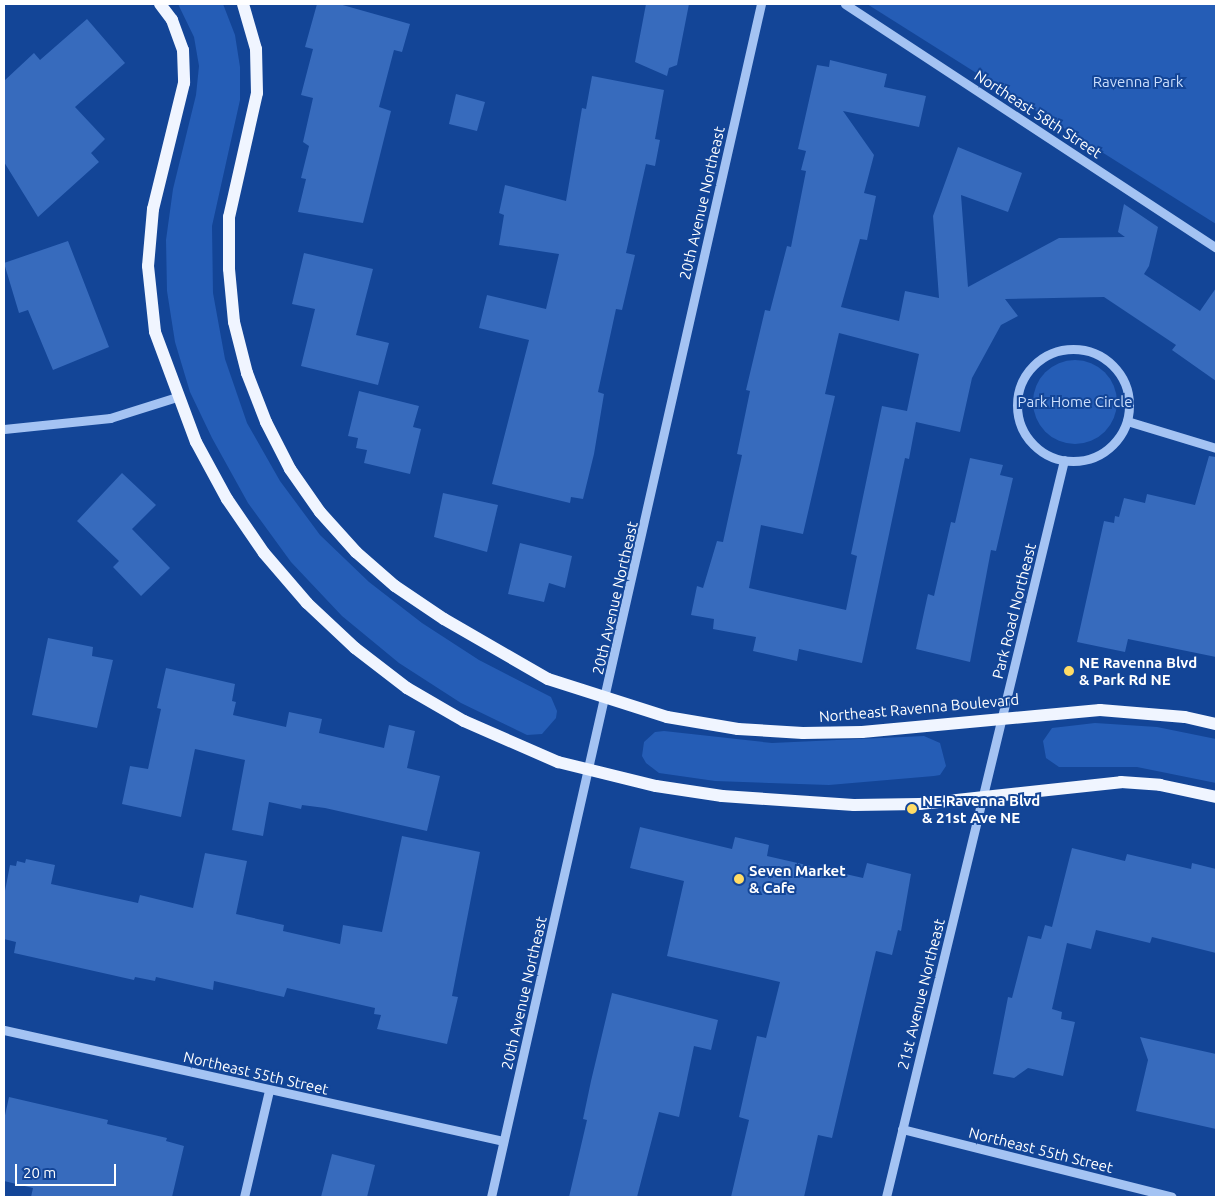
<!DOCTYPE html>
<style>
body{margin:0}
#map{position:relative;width:1220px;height:1201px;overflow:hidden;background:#134597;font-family:Ubuntu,sans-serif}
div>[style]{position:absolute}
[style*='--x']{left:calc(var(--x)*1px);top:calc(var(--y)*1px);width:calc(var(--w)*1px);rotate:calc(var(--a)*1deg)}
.green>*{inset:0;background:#255db6}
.round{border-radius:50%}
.building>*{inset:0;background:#376bbd}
.minor>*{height:9px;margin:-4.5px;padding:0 4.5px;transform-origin:4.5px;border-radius:4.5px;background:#a4c3f3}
.minor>.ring{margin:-4.5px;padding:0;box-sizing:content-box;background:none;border:9px solid #a4c3f3;border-radius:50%}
.major>*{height:12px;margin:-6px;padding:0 6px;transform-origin:6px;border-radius:6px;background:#f0f5ff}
.dots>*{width:14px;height:14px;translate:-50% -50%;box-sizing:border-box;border:2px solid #134597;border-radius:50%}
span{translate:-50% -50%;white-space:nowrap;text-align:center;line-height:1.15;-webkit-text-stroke:4px #134597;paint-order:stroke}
.park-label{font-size:15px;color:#ccdffd}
.street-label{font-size:15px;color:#fff}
.poi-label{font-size:15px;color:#fff;font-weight:700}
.left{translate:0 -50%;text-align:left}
.frame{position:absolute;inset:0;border:5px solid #fff;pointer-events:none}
.scale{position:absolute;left:15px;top:1164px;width:101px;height:22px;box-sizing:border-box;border:2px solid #fff;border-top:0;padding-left:6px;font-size:15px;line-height:18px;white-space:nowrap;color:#fff;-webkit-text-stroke:4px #134597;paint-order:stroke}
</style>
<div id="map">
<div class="green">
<div style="clip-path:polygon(178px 4px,223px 4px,235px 35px,240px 67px,240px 100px,212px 226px,213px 293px,225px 359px,247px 423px,280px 481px,320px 535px,369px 582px,422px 623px,479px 660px,551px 697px,557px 711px,556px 718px,542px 734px,527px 735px,461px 703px,399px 663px,342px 616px,291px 562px,248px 503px,212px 438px,190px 392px,175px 342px,167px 291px,166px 240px,173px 189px,196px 95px,199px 66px,194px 37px)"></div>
<div style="clip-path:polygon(867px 4px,1216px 4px,1216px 224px)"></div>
<div class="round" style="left:1033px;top:360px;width:84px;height:84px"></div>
<div style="clip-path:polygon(1095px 723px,1157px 727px,1216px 739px,1216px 783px,1137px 767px,1059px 767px,1046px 758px,1043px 741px,1052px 728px)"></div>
<div style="clip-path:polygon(664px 731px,772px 743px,924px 736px,940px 743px,946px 766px,940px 775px,934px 776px,829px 785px,715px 781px,659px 773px,646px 763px,642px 756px,644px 742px,655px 732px)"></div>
</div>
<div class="building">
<div style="clip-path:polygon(317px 4px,339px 4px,410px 24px,402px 52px,394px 50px,379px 107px,391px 111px,363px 223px,298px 212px,306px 179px,301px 178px,309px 146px,303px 142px,313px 98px,301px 95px,313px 49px,305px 47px)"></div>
<div style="clip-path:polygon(646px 4px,689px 4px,677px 65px,669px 68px,667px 76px,635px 62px)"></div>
<div style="clip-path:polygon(87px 19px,125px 63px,75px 107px,105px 139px,91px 153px,99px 162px,38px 217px,4px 162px,4px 81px,34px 53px,40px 60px)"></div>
<div style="clip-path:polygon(evenodd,830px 60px,887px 74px,884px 87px,926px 96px,919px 127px,843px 111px,874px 155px,864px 193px,876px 196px,867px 240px,860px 239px,841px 307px,899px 321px,905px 291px,939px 298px,933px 216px,958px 147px,1022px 173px,1008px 212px,961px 195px,968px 287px,1059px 238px,1125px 237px,1118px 232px,1124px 204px,1158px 227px,1149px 266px,1144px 274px,1200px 311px,1216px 288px,1216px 381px,1172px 350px,1176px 345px,1104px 297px,1005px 299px,1018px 316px,1001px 325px,972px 378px,960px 432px,916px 422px,909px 459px,905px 458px,862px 663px,799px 649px,797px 661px,753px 651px,756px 637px,713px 629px,714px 619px,691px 615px,697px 586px,703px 588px,717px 541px,723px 542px,742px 455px,737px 454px,750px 391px,746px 390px,765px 310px,770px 311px,787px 246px,791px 247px,806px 171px,801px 170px,806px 151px,798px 149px,817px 65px,829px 67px,830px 60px,839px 333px,919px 354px,907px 411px,882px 406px,851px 554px,857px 556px,846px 610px,749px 588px,761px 525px,803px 534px,835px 396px,825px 394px,839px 333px)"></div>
<div style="clip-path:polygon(592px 76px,664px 90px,655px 139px,660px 140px,655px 166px,646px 164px,626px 253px,635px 255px,622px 310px,616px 309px,598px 392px,604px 394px,594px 454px,583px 499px,571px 497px,570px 503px,492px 484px,529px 340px,479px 328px,487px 295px,546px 309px,559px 254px,499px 245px,504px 215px,499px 213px,505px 185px,566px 201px,582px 108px,586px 109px)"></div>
<div style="clip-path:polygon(456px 94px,485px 102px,477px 131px,449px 124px)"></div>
<div style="clip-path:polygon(68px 241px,109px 347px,53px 370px,28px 310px,19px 313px,4px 263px)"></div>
<div style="clip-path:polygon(304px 253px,373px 269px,356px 335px,389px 343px,378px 385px,301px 366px,315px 309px,292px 304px)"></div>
<div style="clip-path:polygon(359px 391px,419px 406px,413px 427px,421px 429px,410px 474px,364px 463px,367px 450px,356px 448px,358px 438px,348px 436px)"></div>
<div style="clip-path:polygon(1209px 456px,1216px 457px,1216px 657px,1128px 639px,1125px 652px,1077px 642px,1104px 521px,1114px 523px,1115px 516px,1119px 517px,1124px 498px,1145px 503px,1147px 494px,1195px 505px)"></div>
<div style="clip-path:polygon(970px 458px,1003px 465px,1000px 475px,1013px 478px,996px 551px,991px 550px,970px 662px,916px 649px,928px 594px,934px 596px,951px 522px,955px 523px)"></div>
<div style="clip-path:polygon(122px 473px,156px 505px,132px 529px,170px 568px,141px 596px,113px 567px,119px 561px,77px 521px)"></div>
<div style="clip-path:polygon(443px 493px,498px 505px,487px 552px,434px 537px)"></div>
<div style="clip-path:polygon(520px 543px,572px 556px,565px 588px,549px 583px,544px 602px,508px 594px)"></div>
<div style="clip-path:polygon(48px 638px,93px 647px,92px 656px,113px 660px,97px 728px,32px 715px)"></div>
<div style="clip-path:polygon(166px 668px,235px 684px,232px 701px,236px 702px,233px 715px,286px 727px,289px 712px,322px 719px,319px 733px,384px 748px,389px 725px,415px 731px,407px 768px,440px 776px,427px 831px,325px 808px,302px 805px,301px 809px,269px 802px,263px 836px,232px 830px,245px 760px,195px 749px,181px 817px,122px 804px,130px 766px,148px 769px,161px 709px,157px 708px)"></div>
<div style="clip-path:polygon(640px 827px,732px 849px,735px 837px,769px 845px,767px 856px,863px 878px,867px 863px,911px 874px,901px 931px,898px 930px,892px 955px,876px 951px,832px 1138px,818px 1135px,804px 1197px,731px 1197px,749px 1120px,739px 1117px,757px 1036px,766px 1038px,780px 982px,667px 956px,684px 881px,630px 868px)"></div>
<div style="clip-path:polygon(402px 836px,480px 852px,452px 996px,458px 997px,447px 1044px,377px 1029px,381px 1015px,374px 1014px,375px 1008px,287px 988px,284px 997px,214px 981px,213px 990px,156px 977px,155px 981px,135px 977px,134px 980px,14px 953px,16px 942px,4px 939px,4px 896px,10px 865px,16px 866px,17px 861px,25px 863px,26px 859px,55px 865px,51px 884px,138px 903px,140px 895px,193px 908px,205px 853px,247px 861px,236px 914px,284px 925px,283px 931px,340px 944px,343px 925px,382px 932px)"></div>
<div style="clip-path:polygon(1072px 848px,1125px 861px,1127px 854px,1191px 869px,1192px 863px,1216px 869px,1216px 953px,1152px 937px,1150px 943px,1096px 930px,1091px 949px,1067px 943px,1052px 1009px,1062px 1012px,1061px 1019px,1075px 1022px,1063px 1076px,1028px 1068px,1014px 1078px,993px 1074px,1008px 997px,1012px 998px,1028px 936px,1041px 939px,1045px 925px,1052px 927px)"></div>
<div style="clip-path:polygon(612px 993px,718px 1020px,711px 1050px,694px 1046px,679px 1117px,659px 1112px,637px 1197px,569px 1197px,587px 1120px,583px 1119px,591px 1081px)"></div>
<div style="clip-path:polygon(1140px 1037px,1216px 1054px,1216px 1129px,1136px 1111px,1148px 1060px)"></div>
<div style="clip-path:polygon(9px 1097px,108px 1120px,107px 1124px,167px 1138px,166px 1141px,184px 1146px,172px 1197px,31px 1197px,33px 1188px,4px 1181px,4px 1120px)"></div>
<div style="clip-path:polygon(332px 1154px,375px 1165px,367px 1197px,321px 1197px)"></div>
</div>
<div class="minor">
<div style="--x:845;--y:4;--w:444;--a:33.3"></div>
<div class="ring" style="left:1017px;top:349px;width:103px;height:103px"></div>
<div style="--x:1127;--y:421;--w:93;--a:16.9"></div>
<div style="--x:4;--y:429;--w:107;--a:-5.9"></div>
<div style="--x:110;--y:418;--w:70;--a:-17.4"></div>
<div style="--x:4;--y:1030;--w:511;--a:12.54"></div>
<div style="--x:902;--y:1129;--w:278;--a:14.1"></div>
<div style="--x:244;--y:1197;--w:110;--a:-76.8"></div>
<div style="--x:491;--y:1197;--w:1223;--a:-77.25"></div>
<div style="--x:886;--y:1197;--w:758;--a:-76.42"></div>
</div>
<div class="major">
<div style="--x:160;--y:4;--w:20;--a:53"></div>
<div style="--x:172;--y:20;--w:32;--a:70"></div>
<div style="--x:183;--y:50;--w:33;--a:88"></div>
<div style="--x:184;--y:83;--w:130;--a:103.8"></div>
<div style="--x:153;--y:209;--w:57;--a:95"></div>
<div style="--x:148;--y:266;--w:66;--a:83.9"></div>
<div style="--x:155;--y:332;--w:117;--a:69.6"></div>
<div style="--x:196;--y:442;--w:65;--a:61.5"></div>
<div style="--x:227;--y:499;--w:65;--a:55.6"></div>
<div style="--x:264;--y:553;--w:66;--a:49.3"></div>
<div style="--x:307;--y:603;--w:66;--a:43.2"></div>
<div style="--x:355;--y:648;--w:66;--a:37.6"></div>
<div style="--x:407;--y:688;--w:66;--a:30.1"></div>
<div style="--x:464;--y:721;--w:103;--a:23.6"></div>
<div style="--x:558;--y:762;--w:101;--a:13.8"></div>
<div style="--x:656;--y:786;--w:67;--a:8.6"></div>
<div style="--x:722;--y:796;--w:132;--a:3.9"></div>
<div style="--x:854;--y:805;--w:66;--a:-0.9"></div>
<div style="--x:920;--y:804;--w:202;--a:-6.2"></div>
<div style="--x:1121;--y:782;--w:39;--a:4"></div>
<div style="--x:1160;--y:785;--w:57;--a:12.1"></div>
<div style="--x:243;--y:4;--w:47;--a:73.9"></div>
<div style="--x:256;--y:49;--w:44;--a:88.7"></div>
<div style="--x:257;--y:93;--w:127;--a:102.7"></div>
<div style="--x:229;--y:217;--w:52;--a:90"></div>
<div style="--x:229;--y:269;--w:53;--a:84.6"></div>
<div style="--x:234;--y:322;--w:53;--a:75.7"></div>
<div style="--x:247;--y:373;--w:53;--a:68.8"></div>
<div style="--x:266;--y:422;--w:53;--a:62.9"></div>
<div style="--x:290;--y:469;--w:52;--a:55.1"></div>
<div style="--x:320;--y:512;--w:54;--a:48"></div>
<div style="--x:356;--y:552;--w:52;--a:41.1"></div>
<div style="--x:395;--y:586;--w:59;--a:34"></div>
<div style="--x:444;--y:619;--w:120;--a:30"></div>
<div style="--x:548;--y:679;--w:125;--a:17.7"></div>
<div style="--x:667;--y:717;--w:72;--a:9.6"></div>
<div style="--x:738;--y:729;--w:65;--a:3.5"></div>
<div style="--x:803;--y:733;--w:59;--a:-1"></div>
<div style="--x:862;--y:732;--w:239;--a:-5.3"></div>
<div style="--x:1100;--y:710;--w:85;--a:4.7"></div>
<div style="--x:1185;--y:717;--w:32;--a:13"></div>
</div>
<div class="dots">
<div style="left:1069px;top:671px;background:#ffdc66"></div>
<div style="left:912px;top:809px;background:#ffdc66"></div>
<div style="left:739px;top:879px;background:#ffdc66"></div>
</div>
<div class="park-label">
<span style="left:1138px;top:82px">Ravenna Park</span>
<span style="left:1075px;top:402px">Park Home Circle</span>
</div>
<div class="street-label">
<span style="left:1038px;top:114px;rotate:33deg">Northeast 58th Street</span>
<span style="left:702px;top:203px;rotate:-77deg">20th Avenue Northeast</span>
<span style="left:615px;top:598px;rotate:-77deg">20th Avenue Northeast</span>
<span style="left:1014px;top:611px;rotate:-76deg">Park Road Northeast</span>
<span style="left:919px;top:708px;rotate:-5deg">Northeast Ravenna Boulevard</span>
<span style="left:524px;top:993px;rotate:-77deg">20th Avenue Northeast</span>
<span style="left:921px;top:994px;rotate:-76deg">21st Avenue Northeast</span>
<span style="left:256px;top:1073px;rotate:13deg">Northeast 55th Street</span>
<span style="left:1041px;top:1150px;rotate:14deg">Northeast 55th Street</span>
</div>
<div class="poi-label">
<span class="left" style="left:1079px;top:671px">NE Ravenna Blvd<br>&amp; Park Rd NE</span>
<span class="left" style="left:922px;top:809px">NE Ravenna Blvd<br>&amp; 21st Ave NE</span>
<span class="left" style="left:749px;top:879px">Seven Market<br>&amp; Cafe</span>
</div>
<div class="frame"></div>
<div class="scale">20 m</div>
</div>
